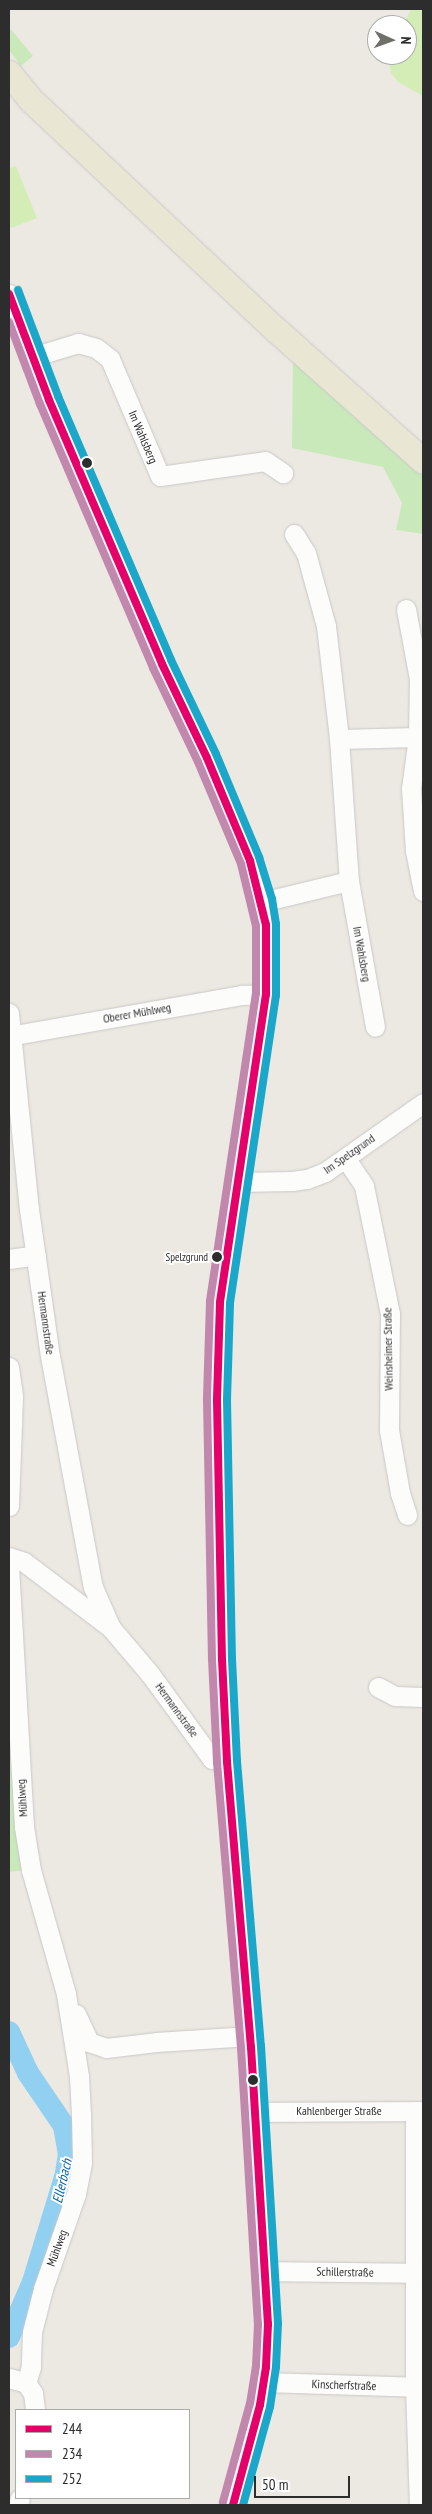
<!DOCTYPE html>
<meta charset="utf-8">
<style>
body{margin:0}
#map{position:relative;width:432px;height:2514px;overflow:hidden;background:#ece9e2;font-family:"PT Sans Narrow",sans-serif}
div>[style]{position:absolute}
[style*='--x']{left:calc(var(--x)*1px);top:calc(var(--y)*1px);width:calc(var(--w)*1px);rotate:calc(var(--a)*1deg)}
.green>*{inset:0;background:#c9e9ba}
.pitch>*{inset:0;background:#d4edb7}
.river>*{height:22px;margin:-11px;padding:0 11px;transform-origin:11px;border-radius:11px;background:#92d0f1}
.roads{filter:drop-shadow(0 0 1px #c9c8c7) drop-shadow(0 0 1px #c9c8c7)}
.minor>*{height:19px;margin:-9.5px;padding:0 9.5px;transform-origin:9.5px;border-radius:9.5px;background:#fcfcfb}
.major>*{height:25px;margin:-12.5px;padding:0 12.5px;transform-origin:12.5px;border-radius:12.5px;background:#e9e6d4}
.bus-1>*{height:8px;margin:-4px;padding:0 4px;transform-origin:4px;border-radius:4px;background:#e60069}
.bus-2>*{height:8px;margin:-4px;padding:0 4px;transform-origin:4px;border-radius:4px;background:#c287ac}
.bus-3>*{height:8px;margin:-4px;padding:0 4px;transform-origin:4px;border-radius:4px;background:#1aa7ca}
.dots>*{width:14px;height:14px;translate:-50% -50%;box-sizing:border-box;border:2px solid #fff;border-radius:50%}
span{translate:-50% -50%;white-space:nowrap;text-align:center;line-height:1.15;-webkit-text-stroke:4px #fff;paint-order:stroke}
.bus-label{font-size:11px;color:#2d2d2d}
.right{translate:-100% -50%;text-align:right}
.street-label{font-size:12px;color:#2d2d2d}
.water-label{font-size:14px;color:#0462aa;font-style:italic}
.frame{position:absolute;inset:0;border:10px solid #2d2d2d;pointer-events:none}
.legend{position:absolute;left:15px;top:2409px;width:175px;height:90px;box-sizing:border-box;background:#fff;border:1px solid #ababab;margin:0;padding:6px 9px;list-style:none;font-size:15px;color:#2d2d2d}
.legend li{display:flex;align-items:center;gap:10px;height:25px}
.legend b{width:25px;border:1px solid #ababab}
.north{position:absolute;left:367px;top:15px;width:50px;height:50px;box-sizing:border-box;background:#fff;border:1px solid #ababab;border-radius:50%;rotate:92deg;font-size:14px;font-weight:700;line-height:20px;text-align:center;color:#2d2d2d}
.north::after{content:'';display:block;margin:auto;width:18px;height:22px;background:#706f6c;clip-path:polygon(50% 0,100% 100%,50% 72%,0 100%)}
.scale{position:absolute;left:254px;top:2476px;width:96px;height:22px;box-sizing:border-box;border:2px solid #2d2d2d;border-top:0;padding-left:6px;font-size:15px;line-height:18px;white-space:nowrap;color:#2d2d2d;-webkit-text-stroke:4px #fff;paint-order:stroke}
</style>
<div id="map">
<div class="green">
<div style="clip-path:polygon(9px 27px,33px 56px,21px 66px,9px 50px)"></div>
<div style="clip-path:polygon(293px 360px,309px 376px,423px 475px,423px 534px,396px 530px,402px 503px,383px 467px,292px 448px)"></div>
<div style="clip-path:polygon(9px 1641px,25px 1870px,9px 1872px)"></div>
</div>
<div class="pitch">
<div style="clip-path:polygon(411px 9px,423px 9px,423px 96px,398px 82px,391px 73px,388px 59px,389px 55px,407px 55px,407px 25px,403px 25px)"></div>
<div style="clip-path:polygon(16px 166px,37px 218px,11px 228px,9px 221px,9px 168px)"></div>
</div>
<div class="river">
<div style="--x:9;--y:2032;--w:45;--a:65.1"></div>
<div style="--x:28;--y:2073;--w:64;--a:55.8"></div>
<div style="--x:64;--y:2126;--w:28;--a:80"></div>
<div style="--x:69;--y:2154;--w:20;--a:99"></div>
<div style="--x:66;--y:2174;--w:113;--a:107"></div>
<div style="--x:33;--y:2282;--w:60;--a:113.6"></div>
</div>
<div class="roads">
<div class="minor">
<div style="--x:9;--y:294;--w:113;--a:69.3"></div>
<div style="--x:49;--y:400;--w:287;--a:66.8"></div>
<div style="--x:162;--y:664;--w:104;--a:64.4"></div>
<div style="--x:207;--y:758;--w:112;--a:67.3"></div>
<div style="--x:250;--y:861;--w:43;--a:73.7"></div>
<div style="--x:262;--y:902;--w:23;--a:80"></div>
<div style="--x:266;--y:925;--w:69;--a:90"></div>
<div style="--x:266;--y:994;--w:312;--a:98.5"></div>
<div style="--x:220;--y:1303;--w:97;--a:91.8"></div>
<div style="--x:217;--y:1400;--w:259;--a:88.9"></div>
<div style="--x:222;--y:1659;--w:103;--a:87.2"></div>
<div style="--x:227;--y:1762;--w:286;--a:85.2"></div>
<div style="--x:251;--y:2047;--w:278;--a:86.5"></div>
<div style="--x:268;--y:2324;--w:43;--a:92.7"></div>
<div style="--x:266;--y:2367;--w:38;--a:99"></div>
<div style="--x:260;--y:2405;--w:104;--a:105.1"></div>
<div style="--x:32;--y:357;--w:48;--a:-16.9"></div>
<div style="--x:78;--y:343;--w:19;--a:16"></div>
<div style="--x:96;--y:348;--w:18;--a:38"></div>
<div style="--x:110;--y:359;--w:127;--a:66.9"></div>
<div style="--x:160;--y:476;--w:106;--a:-8.1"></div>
<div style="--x:265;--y:461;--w:22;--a:34"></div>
<div style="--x:294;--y:534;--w:22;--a:58"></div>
<div style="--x:306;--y:553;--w:76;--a:74.7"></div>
<div style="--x:326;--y:626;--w:114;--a:83.4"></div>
<div style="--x:339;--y:739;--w:142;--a:86"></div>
<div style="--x:349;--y:881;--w:148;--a:79.9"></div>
<div style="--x:406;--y:609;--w:71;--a:79.5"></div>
<div style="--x:419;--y:679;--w:58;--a:91"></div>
<div style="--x:418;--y:737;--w:51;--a:97.8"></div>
<div style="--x:411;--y:788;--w:63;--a:86.4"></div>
<div style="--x:415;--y:851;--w:41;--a:78.7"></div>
<div style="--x:339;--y:739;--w:79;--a:-1.5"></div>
<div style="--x:262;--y:902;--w:89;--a:-13.6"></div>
<div style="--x:9;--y:1013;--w:197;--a:84.2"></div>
<div style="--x:29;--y:1209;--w:148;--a:81.9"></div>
<div style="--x:50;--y:1356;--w:235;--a:79.5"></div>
<div style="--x:93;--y:1587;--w:45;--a:66.3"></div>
<div style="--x:111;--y:1628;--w:60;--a:49.7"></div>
<div style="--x:150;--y:1674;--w:105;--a:53.9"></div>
<div style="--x:212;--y:1759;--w:15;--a:11"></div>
<div style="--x:9;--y:1036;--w:237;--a:-10"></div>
<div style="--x:242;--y:995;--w:24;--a:-2"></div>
<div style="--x:346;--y:1159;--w:32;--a:56"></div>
<div style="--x:364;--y:1186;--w:131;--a:78.5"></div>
<div style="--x:390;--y:1314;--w:116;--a:90.5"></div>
<div style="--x:389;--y:1430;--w:64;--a:80.1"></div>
<div style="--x:400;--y:1493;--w:23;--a:72"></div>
<div style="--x:237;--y:1182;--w:55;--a:-1"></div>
<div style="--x:292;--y:1181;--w:15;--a:-8"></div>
<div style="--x:307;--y:1179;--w:19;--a:-21"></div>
<div style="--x:325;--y:1172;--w:120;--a:-35.1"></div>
<div style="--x:9;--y:1259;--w:27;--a:-8"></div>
<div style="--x:9;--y:1367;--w:30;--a:82"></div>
<div style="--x:13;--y:1397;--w:109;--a:92.1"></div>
<div style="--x:9;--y:1557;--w:16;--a:18"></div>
<div style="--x:24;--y:1562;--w:108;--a:37.1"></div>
<div style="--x:9;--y:1566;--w:261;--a:86.7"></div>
<div style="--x:24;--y:1827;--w:44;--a:80.8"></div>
<div style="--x:31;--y:1870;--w:129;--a:74.2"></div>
<div style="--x:66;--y:1994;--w:83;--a:81"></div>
<div style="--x:79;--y:2076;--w:39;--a:87"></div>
<div style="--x:81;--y:2115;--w:48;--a:88.8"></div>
<div style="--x:82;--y:2163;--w:32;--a:101"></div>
<div style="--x:76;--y:2194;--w:101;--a:109.2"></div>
<div style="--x:43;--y:2289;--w:44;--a:104.3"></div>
<div style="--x:32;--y:2332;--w:35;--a:92"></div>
<div style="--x:31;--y:2367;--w:17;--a:107"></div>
<div style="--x:378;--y:1687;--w:19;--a:28"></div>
<div style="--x:395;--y:1696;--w:28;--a:2"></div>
<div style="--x:76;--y:2014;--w:31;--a:65"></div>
<div style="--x:89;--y:2042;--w:18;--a:19"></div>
<div style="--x:106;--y:2048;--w:50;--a:-6.8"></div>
<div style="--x:156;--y:2042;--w:94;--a:-3.7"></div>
<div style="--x:415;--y:2111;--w:276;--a:90"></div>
<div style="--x:415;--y:2387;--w:118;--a:88.1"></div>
<div style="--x:255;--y:2112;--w:168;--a:-0.3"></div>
<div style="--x:266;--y:2271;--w:157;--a:0.7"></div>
<div style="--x:9;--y:2378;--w:18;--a:16"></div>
<div style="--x:264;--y:2382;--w:159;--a:1.8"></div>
<div style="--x:26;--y:2383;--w:12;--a:55"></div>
<div style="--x:33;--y:2393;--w:17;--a:83"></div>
<div style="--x:18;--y:2505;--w:7;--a:-74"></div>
</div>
<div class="major">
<div style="--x:9;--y:73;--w:36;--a:51"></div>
<div style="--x:32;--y:101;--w:333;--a:43.2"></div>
<div style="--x:275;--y:329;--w:198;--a:41.7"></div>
</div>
</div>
<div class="bus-1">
<div style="--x:9;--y:294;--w:113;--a:69.3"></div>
<div style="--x:49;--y:400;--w:287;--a:66.8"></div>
<div style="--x:162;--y:664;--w:104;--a:64.4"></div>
<div style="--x:207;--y:758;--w:112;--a:67.3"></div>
<div style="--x:250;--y:861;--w:66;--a:76"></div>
<div style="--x:266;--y:925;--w:69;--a:90"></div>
<div style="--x:266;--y:994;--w:312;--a:98.5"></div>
<div style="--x:220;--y:1303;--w:97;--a:91.8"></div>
<div style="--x:217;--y:1400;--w:259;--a:88.9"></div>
<div style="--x:222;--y:1659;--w:103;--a:87.2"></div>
<div style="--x:227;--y:1762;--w:286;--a:85.2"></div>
<div style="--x:251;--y:2047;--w:278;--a:86.5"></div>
<div style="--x:268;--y:2324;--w:43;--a:92.7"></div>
<div style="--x:266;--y:2367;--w:38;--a:99"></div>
<div style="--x:260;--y:2405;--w:104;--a:105.1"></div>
</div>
<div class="bus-2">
<div style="--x:9;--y:322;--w:88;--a:69.3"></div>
<div style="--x:40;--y:404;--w:287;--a:66.8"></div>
<div style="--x:153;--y:668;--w:104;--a:64.4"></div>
<div style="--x:198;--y:762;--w:111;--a:67.1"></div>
<div style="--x:241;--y:864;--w:64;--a:76.4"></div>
<div style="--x:256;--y:926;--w:67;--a:90"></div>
<div style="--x:256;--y:993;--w:312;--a:98.5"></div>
<div style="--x:210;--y:1302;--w:98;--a:91.8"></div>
<div style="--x:207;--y:1400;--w:259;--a:88.9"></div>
<div style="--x:212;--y:1659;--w:103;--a:87.2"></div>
<div style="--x:217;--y:1762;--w:287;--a:85.2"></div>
<div style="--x:241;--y:2048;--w:277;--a:86.5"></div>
<div style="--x:258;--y:2324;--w:42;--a:92.7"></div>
<div style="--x:256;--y:2366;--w:37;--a:99"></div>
<div style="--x:250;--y:2403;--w:103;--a:105.3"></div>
</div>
<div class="bus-3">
<div style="--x:18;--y:290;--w:113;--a:69.3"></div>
<div style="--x:58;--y:396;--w:287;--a:66.8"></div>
<div style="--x:171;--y:660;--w:104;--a:64.4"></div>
<div style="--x:216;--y:754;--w:112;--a:67.3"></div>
<div style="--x:259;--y:857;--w:44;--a:72.8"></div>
<div style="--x:272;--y:899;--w:25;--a:81"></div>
<div style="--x:276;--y:924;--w:71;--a:90"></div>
<div style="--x:276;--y:995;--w:312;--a:98.5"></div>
<div style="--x:230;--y:1304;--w:96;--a:91.8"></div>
<div style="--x:227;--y:1400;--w:259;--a:88.9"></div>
<div style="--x:232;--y:1659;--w:102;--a:87.2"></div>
<div style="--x:237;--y:1761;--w:286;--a:85.2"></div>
<div style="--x:261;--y:2046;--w:278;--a:86.5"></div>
<div style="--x:278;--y:2323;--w:44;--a:92.6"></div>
<div style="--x:276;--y:2367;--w:40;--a:98.5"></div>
<div style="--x:270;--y:2407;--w:102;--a:105.4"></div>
</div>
<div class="dots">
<div style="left:87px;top:463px;background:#2d2d2d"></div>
<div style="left:217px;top:1257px;background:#2d2d2d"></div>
<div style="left:253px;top:2080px;background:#2d2d2d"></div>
</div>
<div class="bus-label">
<span class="right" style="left:208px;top:1257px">Spelzgrund</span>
</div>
<div class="street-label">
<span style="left:143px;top:437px;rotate:67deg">Im Wahlsberg</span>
<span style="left:362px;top:954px;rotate:80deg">Im Wahlsberg</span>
<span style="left:137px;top:1013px;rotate:-10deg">Oberer Mühlweg</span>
<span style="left:349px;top:1154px;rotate:-35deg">Im Spelzgrund</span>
<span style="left:46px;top:1323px;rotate:82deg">Hermannstraße</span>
<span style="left:388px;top:1349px;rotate:-91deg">Weinsheimer Straße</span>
<span style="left:177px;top:1710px;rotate:54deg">Hermannstraße</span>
<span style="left:22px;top:1798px;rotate:-94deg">Mühlweg</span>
<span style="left:339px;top:2111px">Kahlenberger Straße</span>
<span style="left:57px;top:2248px;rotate:-70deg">Mühlweg</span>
<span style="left:345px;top:2272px;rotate:1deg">Schillerstraße</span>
<span style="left:344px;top:2385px;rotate:2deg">Kinscherfstraße</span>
</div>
<div class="water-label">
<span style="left:62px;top:2181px;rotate:-77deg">Ellerbach</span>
</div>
<div class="frame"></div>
<ul class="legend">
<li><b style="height:6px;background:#e60069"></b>244</li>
<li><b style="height:6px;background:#c287ac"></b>234</li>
<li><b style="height:6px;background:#1aa7ca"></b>252</li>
</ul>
<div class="north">N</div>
<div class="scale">50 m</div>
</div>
